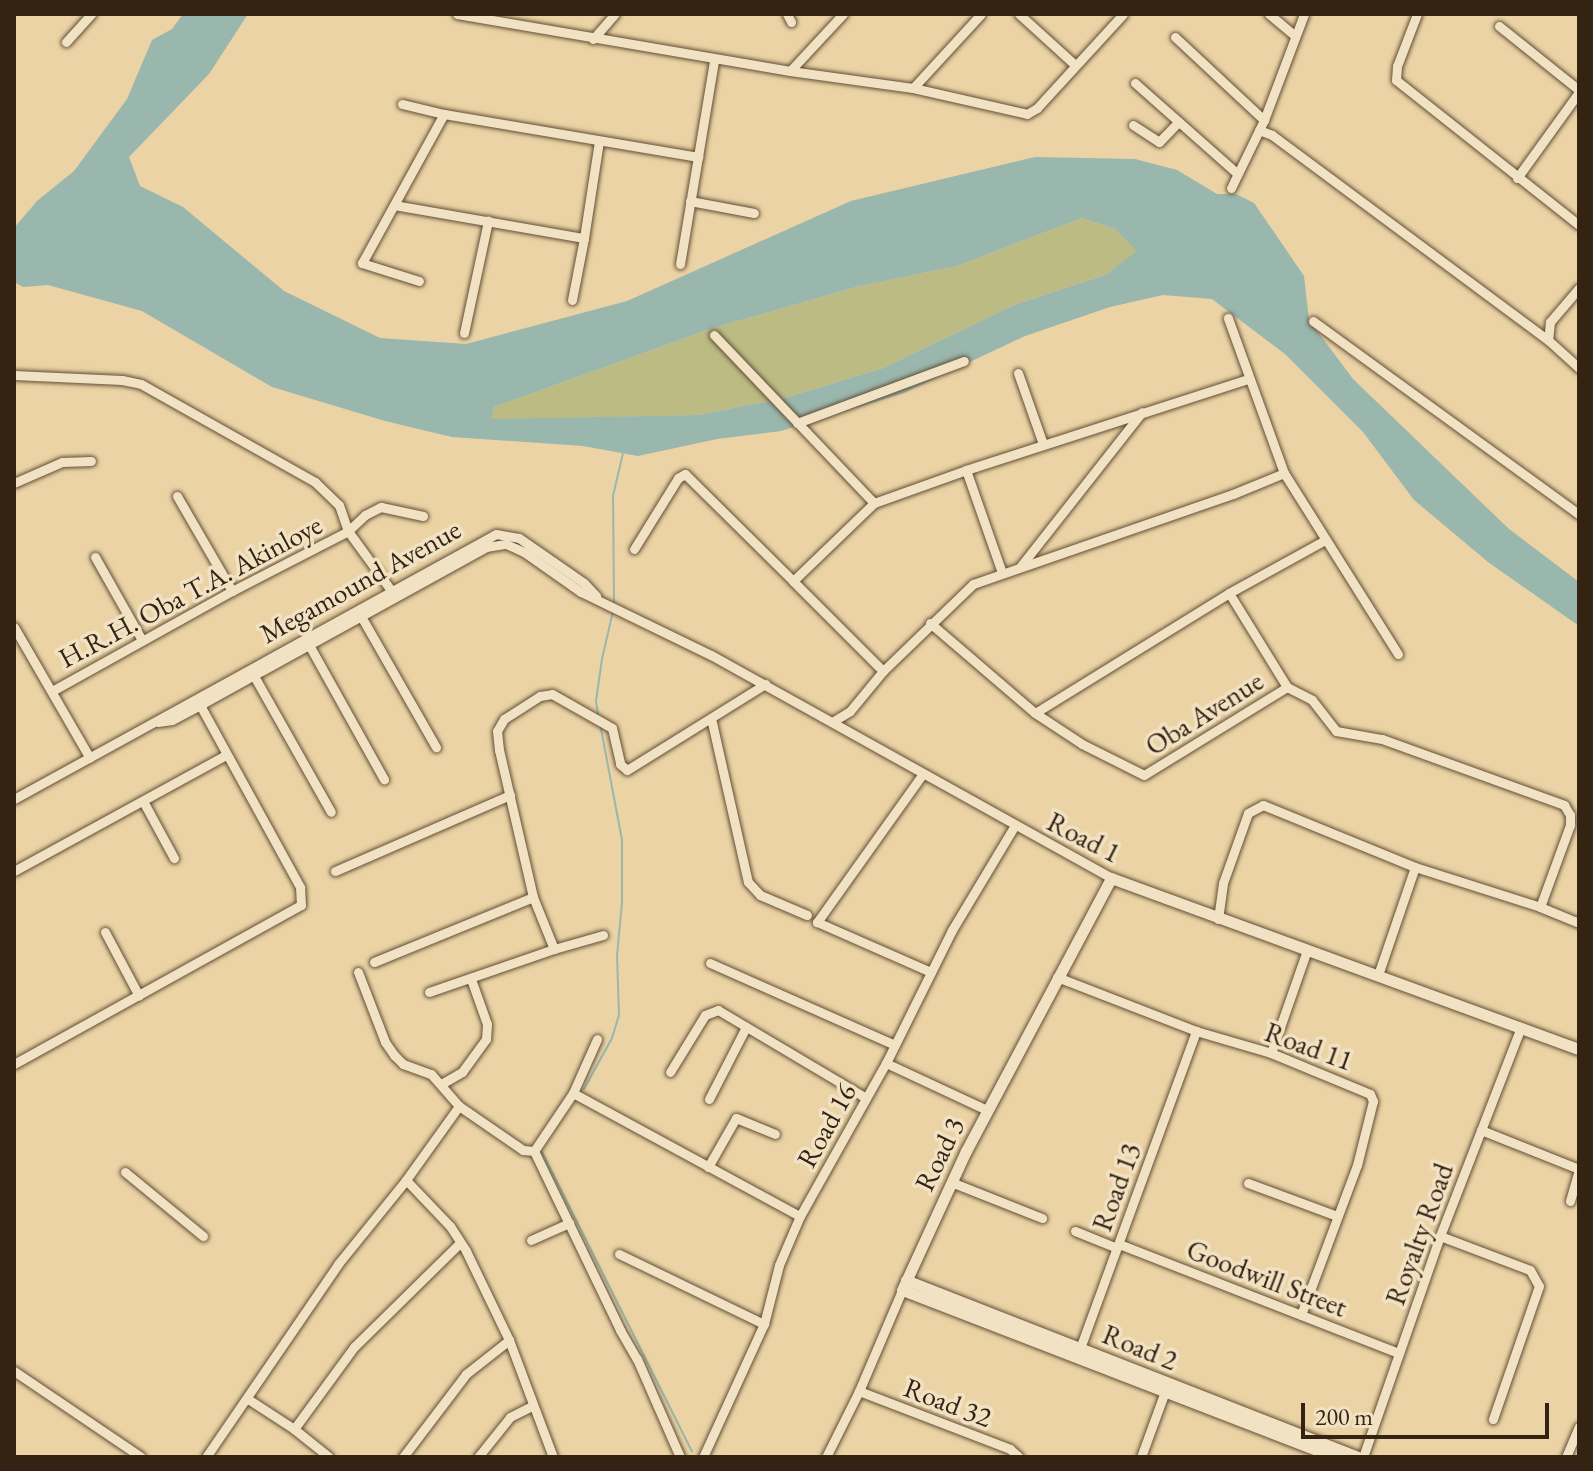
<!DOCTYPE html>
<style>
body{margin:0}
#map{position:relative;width:1593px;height:1471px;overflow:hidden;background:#ebd3a5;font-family:"EB Garamond",serif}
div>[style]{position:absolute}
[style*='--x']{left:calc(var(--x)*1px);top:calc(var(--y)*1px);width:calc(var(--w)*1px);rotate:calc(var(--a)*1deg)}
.green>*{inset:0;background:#bbbb83}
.water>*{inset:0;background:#99b7ac}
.stream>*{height:2px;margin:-1px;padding:0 1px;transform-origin:1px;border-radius:1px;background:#99b7ac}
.roads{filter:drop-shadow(0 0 2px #624e37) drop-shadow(0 0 2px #624e37)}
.minor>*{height:9px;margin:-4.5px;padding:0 4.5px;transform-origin:4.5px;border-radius:4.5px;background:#f2e2c4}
.tertiary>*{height:11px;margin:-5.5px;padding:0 5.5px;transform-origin:5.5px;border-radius:5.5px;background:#f2e2c4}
span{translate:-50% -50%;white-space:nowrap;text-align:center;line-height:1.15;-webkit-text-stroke:7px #f2e2c4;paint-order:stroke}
.street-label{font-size:28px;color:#342212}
.frame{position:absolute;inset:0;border:16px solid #342212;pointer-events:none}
.scale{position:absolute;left:1301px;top:1403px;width:248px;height:36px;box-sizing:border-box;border:4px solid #342212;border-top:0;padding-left:10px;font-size:24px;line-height:28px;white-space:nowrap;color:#342212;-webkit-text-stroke:6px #f2e2c4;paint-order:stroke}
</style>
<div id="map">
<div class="green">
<div style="clip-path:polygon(1082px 218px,1115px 229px,1138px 251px,1105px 275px,1014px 305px,883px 368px,785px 398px,697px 415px,492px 420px,494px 407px,707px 330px,856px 287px,957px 266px)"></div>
</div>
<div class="water">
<div style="clip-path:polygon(evenodd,183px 14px,248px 14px,209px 74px,129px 157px,140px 186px,183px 207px,284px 291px,380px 338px,466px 344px,627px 301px,851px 201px,1035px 157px,1135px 159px,1177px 170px,1217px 194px,1236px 194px,1254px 203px,1304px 276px,1309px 320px,1353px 379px,1509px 529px,1579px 582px,1579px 626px,1488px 562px,1414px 500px,1363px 432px,1285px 354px,1212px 299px,1163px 295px,1110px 307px,1025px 336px,904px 393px,781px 431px,717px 439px,638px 456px,583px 446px,452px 437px,385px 421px,272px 387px,142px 311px,48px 285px,23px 287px,14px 282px,14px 228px,37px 201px,74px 171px,127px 99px,152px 40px,172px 29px,183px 14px,1082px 218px,1115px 229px,1137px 251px,1105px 275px,1014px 305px,883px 368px,785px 398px,697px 415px,492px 419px,494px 407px,707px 330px,856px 287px,957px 266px,1082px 218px)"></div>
</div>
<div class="stream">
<div style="--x:614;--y:604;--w:108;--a:-90.5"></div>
<div style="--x:613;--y:496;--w:44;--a:-76.9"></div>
<div style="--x:598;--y:714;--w:13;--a:-99"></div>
<div style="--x:596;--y:701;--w:42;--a:-81.9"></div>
<div style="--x:602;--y:659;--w:49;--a:-77.1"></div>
<div style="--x:584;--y:1089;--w:58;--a:-61.2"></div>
<div style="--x:612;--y:1038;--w:24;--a:-73"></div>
<div style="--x:619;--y:1015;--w:59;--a:-91.9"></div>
<div style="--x:617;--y:956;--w:54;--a:-84.7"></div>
<div style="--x:622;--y:902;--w:62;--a:-90"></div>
<div style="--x:622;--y:840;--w:118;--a:-100.7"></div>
<div style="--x:542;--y:1152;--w:335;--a:63.4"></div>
</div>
<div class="roads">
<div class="minor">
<div style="--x:457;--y:14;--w:338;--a:9.7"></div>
<div style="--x:790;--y:71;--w:78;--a:-47.1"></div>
<div style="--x:787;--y:14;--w:9;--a:63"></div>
<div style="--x:1019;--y:14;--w:76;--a:42.3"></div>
<div style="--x:1269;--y:14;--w:34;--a:40"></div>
<div style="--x:1417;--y:14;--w:56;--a:111"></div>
<div style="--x:1397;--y:66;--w:14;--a:94"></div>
<div style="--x:1396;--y:80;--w:233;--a:38.4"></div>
<div style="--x:1499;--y:26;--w:102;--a:38.7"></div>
<div style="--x:1175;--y:37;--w:122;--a:43"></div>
<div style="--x:593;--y:39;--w:33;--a:-49"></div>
<div style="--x:66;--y:42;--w:38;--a:-48"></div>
<div style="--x:790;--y:71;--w:124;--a:7.9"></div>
<div style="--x:913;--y:88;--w:117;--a:12.8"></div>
<div style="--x:1027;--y:114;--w:12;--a:-31"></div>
<div style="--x:1037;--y:108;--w:127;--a:-47.5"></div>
<div style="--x:1135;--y:83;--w:137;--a:41.5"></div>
<div style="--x:913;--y:88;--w:100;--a:-47.4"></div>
<div style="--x:402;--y:104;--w:43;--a:13.4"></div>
<div style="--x:1133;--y:125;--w:31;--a:33"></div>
<div style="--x:1159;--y:142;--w:28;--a:-46"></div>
<div style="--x:1259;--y:130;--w:14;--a:21"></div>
<div style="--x:1272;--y:135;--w:344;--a:36.6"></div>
<div style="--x:1517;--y:178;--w:106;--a:-54.2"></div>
<div style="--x:1231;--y:188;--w:76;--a:-64.1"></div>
<div style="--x:1264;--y:120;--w:113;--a:-69.3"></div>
<div style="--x:690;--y:201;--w:65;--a:10.6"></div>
<div style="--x:394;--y:205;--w:193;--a:9.9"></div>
<div style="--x:584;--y:238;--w:98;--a:-81.2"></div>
<div style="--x:680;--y:264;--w:207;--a:-80.5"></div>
<div style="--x:419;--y:281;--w:60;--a:-162.5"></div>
<div style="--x:362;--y:263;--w:170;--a:-61.2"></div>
<div style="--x:444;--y:114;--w:258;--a:9.6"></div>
<div style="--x:1579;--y:288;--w:45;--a:130.5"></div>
<div style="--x:1550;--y:322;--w:18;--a:96"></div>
<div style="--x:1548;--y:340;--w:42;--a:42.1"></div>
<div style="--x:572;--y:300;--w:63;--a:-79"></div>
<div style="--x:1313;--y:321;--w:329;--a:36"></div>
<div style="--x:464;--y:333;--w:115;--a:-77.9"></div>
<div style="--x:714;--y:335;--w:232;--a:46.4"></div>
<div style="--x:1018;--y:373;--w:75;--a:70.6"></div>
<div style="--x:14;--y:375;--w:108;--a:2.7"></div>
<div style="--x:122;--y:380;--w:19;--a:12"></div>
<div style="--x:141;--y:384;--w:200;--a:29.4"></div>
<div style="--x:315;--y:482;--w:33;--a:44"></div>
<div style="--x:339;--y:505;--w:28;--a:71"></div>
<div style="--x:348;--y:531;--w:77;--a:54"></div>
<div style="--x:797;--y:423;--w:178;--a:-20.4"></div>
<div style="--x:966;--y:470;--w:109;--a:70.7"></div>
<div style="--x:1284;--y:473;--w:214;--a:57.8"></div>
<div style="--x:14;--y:483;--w:52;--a:-23.6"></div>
<div style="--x:62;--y:462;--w:29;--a:-2"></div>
<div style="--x:177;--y:496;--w:110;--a:59.9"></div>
<div style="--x:634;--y:549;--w:84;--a:-58.2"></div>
<div style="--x:678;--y:478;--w:8;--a:-30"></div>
<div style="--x:685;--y:474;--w:152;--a:44.7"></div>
<div style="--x:95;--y:557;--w:95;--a:60.5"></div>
<div style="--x:1020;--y:567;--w:197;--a:-51.8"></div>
<div style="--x:1229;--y:593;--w:110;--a:-28.9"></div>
<div style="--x:362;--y:618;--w:149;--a:60.2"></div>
<div style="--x:930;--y:623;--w:138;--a:40.6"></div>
<div style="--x:1035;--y:713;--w:228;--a:-31.7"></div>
<div style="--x:1229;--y:593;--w:110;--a:58.3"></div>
<div style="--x:1287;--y:687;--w:28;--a:27"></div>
<div style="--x:1312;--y:700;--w:39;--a:52"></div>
<div style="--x:1336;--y:731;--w:47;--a:9.9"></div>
<div style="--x:1382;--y:739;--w:194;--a:19.9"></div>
<div style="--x:1564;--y:805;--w:12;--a:59"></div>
<div style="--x:1570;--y:815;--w:10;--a:90"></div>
<div style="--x:1570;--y:825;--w:87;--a:110.1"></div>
<div style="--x:14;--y:627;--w:151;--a:59.9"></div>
<div style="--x:309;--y:645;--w:154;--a:60.8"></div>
<div style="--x:883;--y:671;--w:127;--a:-135"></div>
<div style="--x:793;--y:581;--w:112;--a:-43.9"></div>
<div style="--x:874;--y:503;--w:98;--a:-19.7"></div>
<div style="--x:966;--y:470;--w:295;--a:-17.9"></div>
<div style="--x:254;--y:676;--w:156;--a:60.5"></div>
<div style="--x:52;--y:691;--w:206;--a:-29.1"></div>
<div style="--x:232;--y:591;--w:131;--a:-27.3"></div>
<div style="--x:348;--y:531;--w:23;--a:-43"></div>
<div style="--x:365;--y:515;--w:18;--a:-27"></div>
<div style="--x:381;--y:507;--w:43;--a:12.1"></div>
<div style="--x:1035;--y:713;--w:56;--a:33.4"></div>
<div style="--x:1082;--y:744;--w:69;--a:26.6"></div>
<div style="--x:1144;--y:775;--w:168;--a:-31.6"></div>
<div style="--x:711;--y:718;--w:168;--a:77.3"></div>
<div style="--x:748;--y:882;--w:18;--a:47"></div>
<div style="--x:760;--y:895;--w:51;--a:23.1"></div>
<div style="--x:158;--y:722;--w:14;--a:-8"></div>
<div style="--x:172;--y:720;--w:32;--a:-28"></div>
<div style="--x:200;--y:705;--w:327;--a:-28.9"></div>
<div style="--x:486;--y:547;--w:20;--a:-9"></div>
<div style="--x:506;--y:544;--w:20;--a:24"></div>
<div style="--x:524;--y:552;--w:70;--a:35.1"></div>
<div style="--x:581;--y:592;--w:144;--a:25.9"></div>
<div style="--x:711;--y:655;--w:458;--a:29.1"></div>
<div style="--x:832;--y:722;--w:21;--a:-31"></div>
<div style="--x:850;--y:711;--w:52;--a:-50.5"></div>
<div style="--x:883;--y:671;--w:125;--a:-44"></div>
<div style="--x:973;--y:584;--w:275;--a:-19.1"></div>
<div style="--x:1233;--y:494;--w:55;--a:-22.4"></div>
<div style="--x:1284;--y:473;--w:165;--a:-109.9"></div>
<div style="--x:922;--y:775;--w:181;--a:125.5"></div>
<div style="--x:817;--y:922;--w:124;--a:23.7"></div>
<div style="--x:14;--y:799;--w:550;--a:-28.8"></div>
<div style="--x:496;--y:534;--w:23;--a:10"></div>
<div style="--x:519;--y:538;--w:79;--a:34.7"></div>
<div style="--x:584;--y:583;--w:18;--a:47"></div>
<div style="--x:143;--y:801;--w:65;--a:61.5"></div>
<div style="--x:14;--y:871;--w:242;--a:-28.7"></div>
<div style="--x:335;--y:871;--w:191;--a:-23.5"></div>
<div style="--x:1218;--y:919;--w:36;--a:-82"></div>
<div style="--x:1223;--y:883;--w:74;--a:-70.3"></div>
<div style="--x:1248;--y:813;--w:17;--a:-28"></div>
<div style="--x:1263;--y:805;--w:164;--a:22.2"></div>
<div style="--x:1415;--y:867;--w:131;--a:17.7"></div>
<div style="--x:1540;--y:907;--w:42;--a:22.3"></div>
<div style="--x:105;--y:932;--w:72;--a:62"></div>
<div style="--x:554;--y:949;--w:51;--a:-15.9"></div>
<div style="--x:374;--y:962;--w:172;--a:-22.2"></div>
<div style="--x:710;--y:963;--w:202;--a:23.9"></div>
<div style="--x:358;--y:972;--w:75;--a:68.9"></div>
<div style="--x:385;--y:1042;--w:16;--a:55"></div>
<div style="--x:394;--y:1055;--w:13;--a:45"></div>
<div style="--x:403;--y:1064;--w:30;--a:20"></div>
<div style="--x:431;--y:1074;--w:43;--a:48.8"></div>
<div style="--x:459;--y:1106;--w:78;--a:34.5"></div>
<div style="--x:523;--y:1150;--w:11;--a:5"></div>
<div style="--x:534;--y:1151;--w:70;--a:-56.1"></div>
<div style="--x:573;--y:1093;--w:258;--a:28.5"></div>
<div style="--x:1378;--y:975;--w:114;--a:-71.1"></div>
<div style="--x:1057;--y:977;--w:149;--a:21.2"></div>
<div style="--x:1196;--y:1031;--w:78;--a:16.3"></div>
<div style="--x:1271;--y:1053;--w:107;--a:22.5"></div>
<div style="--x:1370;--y:1094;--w:8;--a:67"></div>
<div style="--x:1373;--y:1101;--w:66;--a:104"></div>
<div style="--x:1357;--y:1165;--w:160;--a:110.5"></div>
<div style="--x:429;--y:992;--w:132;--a:-19"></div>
<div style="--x:554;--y:949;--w:56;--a:-112"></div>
<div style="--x:533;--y:897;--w:151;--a:-103"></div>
<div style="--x:499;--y:750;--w:19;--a:-96"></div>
<div style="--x:497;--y:731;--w:14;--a:-60"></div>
<div style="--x:504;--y:719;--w:43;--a:-32.6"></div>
<div style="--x:540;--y:696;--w:12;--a:-9"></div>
<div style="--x:552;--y:694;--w:69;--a:29.5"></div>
<div style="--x:612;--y:728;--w:37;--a:77"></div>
<div style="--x:620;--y:764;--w:9;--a:41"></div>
<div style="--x:627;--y:770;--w:163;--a:-31.9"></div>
<div style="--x:1271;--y:1053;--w:109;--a:-70.7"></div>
<div style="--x:886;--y:1063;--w:111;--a:25"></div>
<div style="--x:14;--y:1064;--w:328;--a:-29"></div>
<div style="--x:301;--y:905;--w:18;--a:-93"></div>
<div style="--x:300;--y:887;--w:213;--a:-118.8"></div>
<div style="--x:670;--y:1072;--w:67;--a:-58.4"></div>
<div style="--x:705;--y:1015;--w:14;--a:-21"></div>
<div style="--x:718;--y:1010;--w:172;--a:30.7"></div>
<div style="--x:443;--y:1083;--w:22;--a:-30"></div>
<div style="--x:462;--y:1072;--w:41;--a:-54"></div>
<div style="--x:486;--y:1039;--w:15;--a:-86"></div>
<div style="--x:487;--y:1024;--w:48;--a:-109.6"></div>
<div style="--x:573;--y:1093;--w:59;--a:-66"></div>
<div style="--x:709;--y:1099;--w:81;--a:-62.8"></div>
<div style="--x:459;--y:1106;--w:91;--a:125.6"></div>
<div style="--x:406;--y:1180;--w:64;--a:46.3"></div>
<div style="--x:450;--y:1226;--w:30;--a:57"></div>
<div style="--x:466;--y:1251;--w:99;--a:64.2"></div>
<div style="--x:509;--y:1340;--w:125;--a:69.4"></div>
<div style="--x:1481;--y:1130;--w:105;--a:21.7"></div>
<div style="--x:534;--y:1151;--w:199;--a:64.3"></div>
<div style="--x:620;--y:1330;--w:34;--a:60"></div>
<div style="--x:637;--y:1359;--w:107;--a:66.3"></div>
<div style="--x:708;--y:1167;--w:56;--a:-60.3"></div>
<div style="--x:736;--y:1118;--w:42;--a:22.3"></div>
<div style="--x:125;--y:1172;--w:101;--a:39.4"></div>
<div style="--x:951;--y:1182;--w:98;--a:21.6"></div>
<div style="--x:1248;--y:1183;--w:95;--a:20.3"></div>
<div style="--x:1570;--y:1201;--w:33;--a:-74"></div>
<div style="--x:1075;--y:1231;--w:45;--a:22"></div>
<div style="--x:1440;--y:1236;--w:96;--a:20.7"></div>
<div style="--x:1530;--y:1270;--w:18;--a:61"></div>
<div style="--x:1539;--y:1286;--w:141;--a:109.1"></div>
<div style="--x:531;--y:1240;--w:42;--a:-24.1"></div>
<div style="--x:1119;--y:1244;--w:300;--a:21.3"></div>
<div style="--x:619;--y:1254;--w:161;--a:25.8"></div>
<div style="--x:1079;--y:1351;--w:341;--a:-69.9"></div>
<div style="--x:14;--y:1371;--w:153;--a:34.1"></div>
<div style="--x:859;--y:1391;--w:162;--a:21"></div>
<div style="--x:1010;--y:1449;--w:12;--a:42"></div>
<div style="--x:248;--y:1399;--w:55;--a:33.1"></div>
<div style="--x:206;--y:1457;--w:234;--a:-55.6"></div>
<div style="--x:338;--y:1264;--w:108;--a:-51"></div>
<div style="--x:329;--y:1457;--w:45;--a:-141.3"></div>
<div style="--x:294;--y:1429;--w:102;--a:-53.8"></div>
<div style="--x:354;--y:1347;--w:148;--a:-44.5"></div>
<div style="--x:403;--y:1457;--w:104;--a:-52.8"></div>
<div style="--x:466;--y:1374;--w:55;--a:-38.3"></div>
<div style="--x:478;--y:1457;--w:51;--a:-51.3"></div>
<div style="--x:510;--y:1417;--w:25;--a:-27"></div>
<div style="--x:703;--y:1457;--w:146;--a:-65.4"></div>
<div style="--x:764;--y:1324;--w:61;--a:-75.7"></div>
<div style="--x:779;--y:1265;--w:53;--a:-66.8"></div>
<div style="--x:800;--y:1216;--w:176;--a:-60.7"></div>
<div style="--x:886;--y:1063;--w:148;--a:-63.6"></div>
<div style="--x:952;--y:930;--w:120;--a:-59"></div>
<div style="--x:826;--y:1457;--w:74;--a:-63.4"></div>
<div style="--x:859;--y:1391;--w:110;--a:-66.9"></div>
<div style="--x:1141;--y:1457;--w:76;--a:-69.9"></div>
<div style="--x:1363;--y:1457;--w:234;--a:-70.8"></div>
<div style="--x:1440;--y:1236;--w:224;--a:-68.8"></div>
<div style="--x:1566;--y:1457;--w:33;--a:-67"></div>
</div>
<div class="tertiary">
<div style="--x:906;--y:1280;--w:485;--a:21.4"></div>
<div style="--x:1335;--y:1457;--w:464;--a:-158.9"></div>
<div style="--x:902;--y:1290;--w:153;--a:-65.3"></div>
<div style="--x:966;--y:1151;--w:309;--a:-62"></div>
<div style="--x:1111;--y:878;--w:498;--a:20.1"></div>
</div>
</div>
<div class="street-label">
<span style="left:360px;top:581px;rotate:-29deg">Megamound Avenue</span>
<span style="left:190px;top:591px;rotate:-28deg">H.R.H. Oba T.A. Akinloye</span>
<span style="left:1204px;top:713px;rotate:-32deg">Oba Avenue</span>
<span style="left:1084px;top:837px;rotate:27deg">Road 1</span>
<span style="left:1309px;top:1046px;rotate:20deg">Road 11</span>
<span style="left:826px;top:1125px;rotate:-61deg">Road 16</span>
<span style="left:939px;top:1154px;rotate:-64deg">Road 3</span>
<span style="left:1116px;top:1187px;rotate:-70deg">Road 13</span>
<span style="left:1419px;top:1234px;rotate:-70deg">Royalty Road</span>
<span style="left:1267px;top:1278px;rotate:21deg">Goodwill Street</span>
<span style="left:1140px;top:1347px;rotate:22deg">Road 2</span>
<span style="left:948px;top:1402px;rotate:21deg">Road 32</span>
</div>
<div class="frame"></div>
<div class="scale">200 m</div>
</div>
